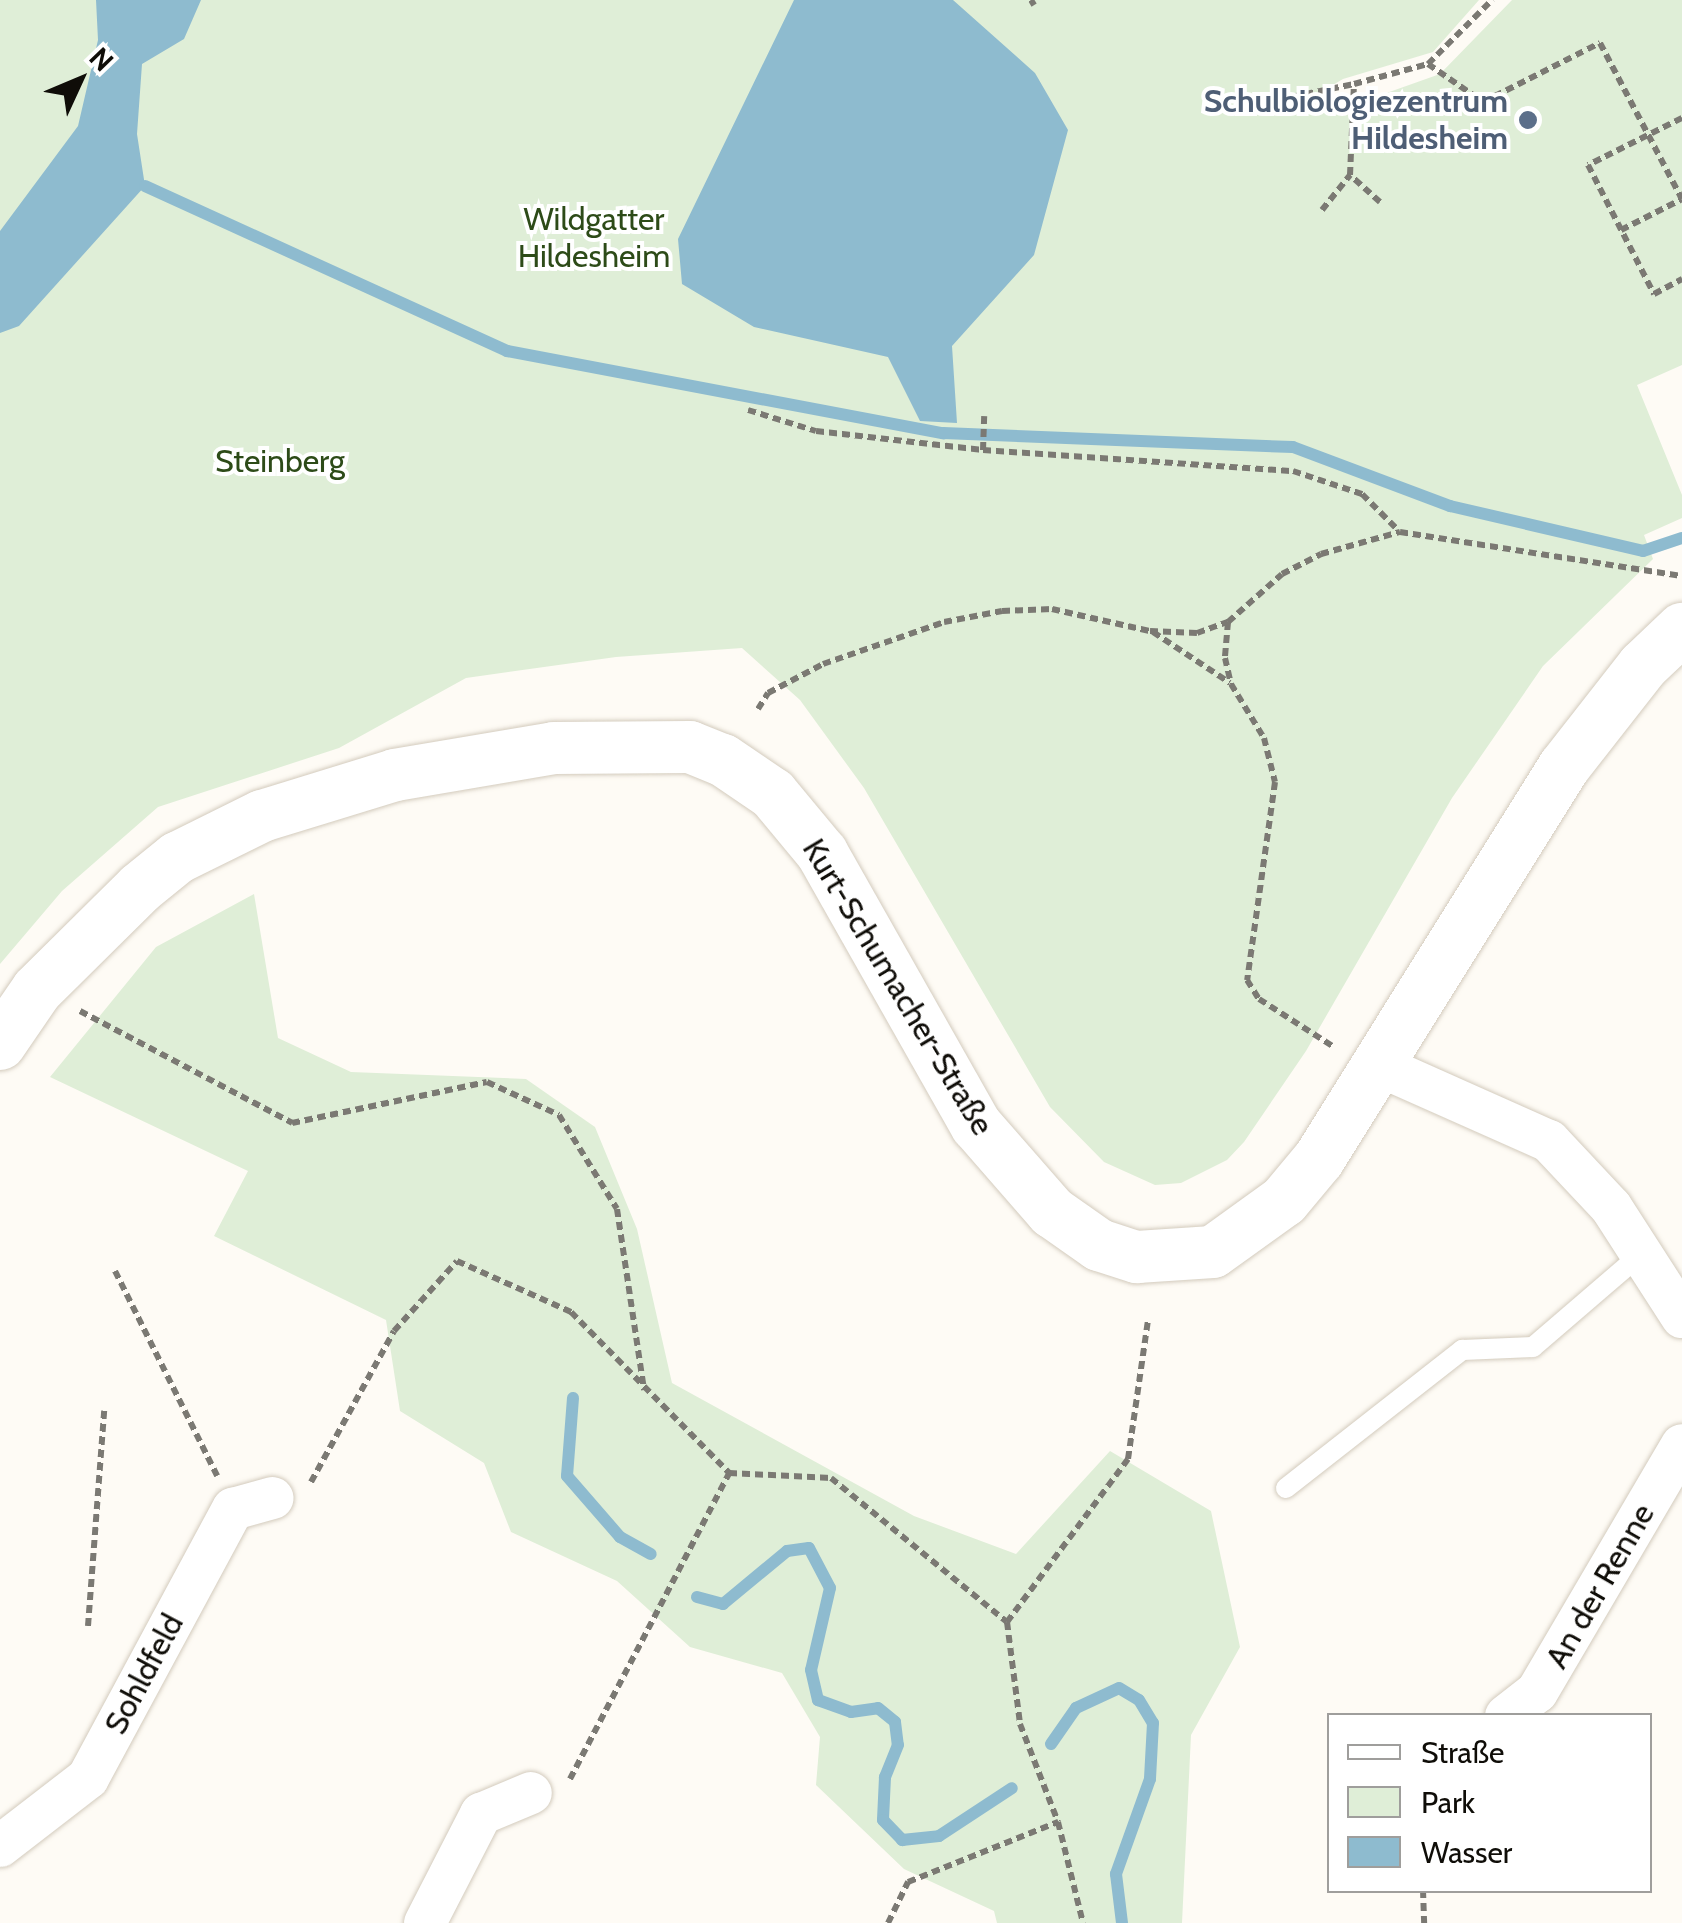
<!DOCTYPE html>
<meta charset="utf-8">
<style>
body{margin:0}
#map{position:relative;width:1682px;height:1923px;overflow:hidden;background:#fefbf5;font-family:Cabin,sans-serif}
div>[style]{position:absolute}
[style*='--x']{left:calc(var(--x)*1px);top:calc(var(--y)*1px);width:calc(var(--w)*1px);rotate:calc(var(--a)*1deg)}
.green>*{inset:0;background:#dfeed7}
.water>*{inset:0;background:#8ebbcf}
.stream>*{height:12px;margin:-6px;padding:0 6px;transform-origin:6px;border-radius:6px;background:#8ebbcf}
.path>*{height:6px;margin-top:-3px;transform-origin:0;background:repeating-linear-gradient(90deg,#7b7973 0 8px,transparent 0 13px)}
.roads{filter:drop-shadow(0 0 2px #d3cbbd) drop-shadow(0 0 2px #d3cbbd)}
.service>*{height:20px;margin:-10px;padding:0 10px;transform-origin:10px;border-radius:10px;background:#fff}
.minor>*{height:42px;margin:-21px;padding:0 21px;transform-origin:21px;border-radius:21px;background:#fff}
.tertiary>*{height:52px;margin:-26px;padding:0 26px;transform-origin:26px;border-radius:26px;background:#fff}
.dots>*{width:28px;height:28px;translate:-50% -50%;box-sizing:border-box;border:5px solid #fff;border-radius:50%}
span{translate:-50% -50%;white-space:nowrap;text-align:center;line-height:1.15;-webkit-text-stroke:8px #fff;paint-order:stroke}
.service-label{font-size:32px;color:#4e5e75;font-weight:700}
.right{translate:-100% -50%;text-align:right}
.park-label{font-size:32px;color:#2d4b18}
.street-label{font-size:32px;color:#0f0d08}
.legend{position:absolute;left:1327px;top:1713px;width:325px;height:180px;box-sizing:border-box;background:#fff;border:2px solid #9f9e9c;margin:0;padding:12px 18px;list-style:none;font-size:30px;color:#0f0d08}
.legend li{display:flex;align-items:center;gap:20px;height:50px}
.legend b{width:50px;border:2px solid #9f9e9c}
.north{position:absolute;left:30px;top:30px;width:100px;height:100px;-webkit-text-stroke:8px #fff;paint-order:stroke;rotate:46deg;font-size:28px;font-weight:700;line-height:40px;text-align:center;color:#0f0d08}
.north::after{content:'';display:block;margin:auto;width:35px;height:45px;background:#0f0d08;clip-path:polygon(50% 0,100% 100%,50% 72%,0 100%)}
</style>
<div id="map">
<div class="green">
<div style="clip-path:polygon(0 0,1479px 0,1433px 52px,1343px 79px,1321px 92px,1333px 112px,1440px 74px,1512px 0,1682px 0,1682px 365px,1637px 385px,1682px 495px,1682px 518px,1644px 535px,1653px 559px,1543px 666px,1452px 798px,1306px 1051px,1244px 1142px,1227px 1160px,1181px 1183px,1155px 1185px,1104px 1162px,1050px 1107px,864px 788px,800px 700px,742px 648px,616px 657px,466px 678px,339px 748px,158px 807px,62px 891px,0 964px)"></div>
<div style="clip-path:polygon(254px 894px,278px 1038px,351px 1072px,526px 1079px,595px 1127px,637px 1229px,672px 1383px,914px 1516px,1016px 1554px,1110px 1451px,1211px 1511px,1240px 1647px,1191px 1735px,1182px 1923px,997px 1923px,994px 1911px,904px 1869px,816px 1785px,820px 1737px,782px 1673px,690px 1647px,617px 1581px,511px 1532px,484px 1463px,400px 1411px,386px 1320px,214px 1236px,248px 1171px,50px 1077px,156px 947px)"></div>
</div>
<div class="water">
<div style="clip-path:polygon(96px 0,201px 0,184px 39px,142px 64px,137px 134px,145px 186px,19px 326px,0 333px,0 231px,78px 126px,98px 40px)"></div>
<div style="clip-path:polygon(794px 0,953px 0,1035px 73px,1068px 130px,1034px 255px,952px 346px,957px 423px,920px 421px,888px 357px,754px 327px,682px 284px,678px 239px)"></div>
</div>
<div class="stream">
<div style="--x:145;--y:186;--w:398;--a:24.5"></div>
<div style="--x:507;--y:351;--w:444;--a:10.7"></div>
<div style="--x:943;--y:433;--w:350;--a:2.3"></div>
<div style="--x:1293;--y:447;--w:168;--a:20.6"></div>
<div style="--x:1450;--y:506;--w:198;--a:13.1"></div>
<div style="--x:1643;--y:551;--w:41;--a:-18.4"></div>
<div style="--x:573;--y:1398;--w:78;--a:94.4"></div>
<div style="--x:567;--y:1476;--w:81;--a:49"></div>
<div style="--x:620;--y:1537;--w:35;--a:29"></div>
<div style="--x:697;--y:1597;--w:27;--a:15"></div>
<div style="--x:723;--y:1604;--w:83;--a:-39.6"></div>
<div style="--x:787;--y:1551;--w:22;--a:-8"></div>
<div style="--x:809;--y:1548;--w:45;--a:62.3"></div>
<div style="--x:830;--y:1588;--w:84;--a:103"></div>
<div style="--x:811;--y:1670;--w:31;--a:77"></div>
<div style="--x:818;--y:1700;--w:35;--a:20"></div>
<div style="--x:851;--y:1712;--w:27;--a:-8"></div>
<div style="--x:878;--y:1708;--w:22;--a:39"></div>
<div style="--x:895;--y:1722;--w:23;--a:83"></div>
<div style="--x:898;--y:1745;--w:35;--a:112"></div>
<div style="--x:885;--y:1777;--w:43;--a:92.7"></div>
<div style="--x:883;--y:1820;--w:28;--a:46"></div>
<div style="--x:902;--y:1840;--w:37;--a:-6"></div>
<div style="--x:939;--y:1836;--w:87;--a:-33.3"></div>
<div style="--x:1051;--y:1744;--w:44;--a:-55.2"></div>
<div style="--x:1076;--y:1708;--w:47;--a:-24.9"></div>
<div style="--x:1119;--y:1688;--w:23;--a:31"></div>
<div style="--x:1139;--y:1700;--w:27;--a:59"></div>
<div style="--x:1153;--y:1723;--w:56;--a:93.1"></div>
<div style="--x:1150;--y:1779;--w:101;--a:109.7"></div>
<div style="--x:1116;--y:1874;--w:49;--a:83"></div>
</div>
<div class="path">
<div style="--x:1031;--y:0;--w:6;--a:59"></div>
<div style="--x:1428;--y:64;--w:67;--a:34.6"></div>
<div style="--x:1483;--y:102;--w:131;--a:-26.8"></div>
<div style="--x:1600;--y:43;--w:176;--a:62.3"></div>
<div style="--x:1267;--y:102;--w:89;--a:-11.7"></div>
<div style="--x:1682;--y:118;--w:105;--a:153.4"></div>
<div style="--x:1588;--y:165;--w:145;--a:62.9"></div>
<div style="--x:1654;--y:294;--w:32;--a:-28"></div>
<div style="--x:1380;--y:202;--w:40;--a:-138"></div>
<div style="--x:1350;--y:175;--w:91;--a:-87.5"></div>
<div style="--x:1354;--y:84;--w:77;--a:-15.1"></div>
<div style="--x:1428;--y:64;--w:91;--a:-45"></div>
<div style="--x:1322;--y:210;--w:45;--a:-51.3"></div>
<div style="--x:1621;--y:230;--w:68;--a:-26.9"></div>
<div style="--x:748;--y:410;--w:71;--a:17.2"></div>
<div style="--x:816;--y:431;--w:168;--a:6.5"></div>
<div style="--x:983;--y:450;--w:311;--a:3.9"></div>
<div style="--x:1293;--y:471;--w:73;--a:18.4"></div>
<div style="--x:1362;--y:494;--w:52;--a:45"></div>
<div style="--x:983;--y:450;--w:34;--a:-88"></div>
<div style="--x:1228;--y:622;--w:36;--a:95"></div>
<div style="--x:1225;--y:658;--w:27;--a:77"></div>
<div style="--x:1231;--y:684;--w:63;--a:58.6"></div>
<div style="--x:1264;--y:738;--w:45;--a:76"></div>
<div style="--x:1275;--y:782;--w:200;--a:98"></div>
<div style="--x:1247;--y:980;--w:22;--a:58"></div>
<div style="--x:1259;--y:999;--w:89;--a:32.6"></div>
<div style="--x:1153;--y:632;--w:92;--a:33.5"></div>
<div style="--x:758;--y:709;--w:19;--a:-58"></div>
<div style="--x:768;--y:693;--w:62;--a:-27.8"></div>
<div style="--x:823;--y:664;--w:128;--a:-19.1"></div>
<div style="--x:944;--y:622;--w:59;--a:-10.7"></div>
<div style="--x:1002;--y:611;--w:50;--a:-2.3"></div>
<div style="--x:1052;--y:609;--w:100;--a:12.7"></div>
<div style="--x:1150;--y:631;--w:47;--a:2.4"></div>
<div style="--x:1197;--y:633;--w:33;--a:-20"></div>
<div style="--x:1228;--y:622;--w:72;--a:-41.6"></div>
<div style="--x:1282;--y:574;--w:44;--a:-27.1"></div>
<div style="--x:1321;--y:554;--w:82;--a:-15.6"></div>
<div style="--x:1400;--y:532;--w:285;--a:8.9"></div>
<div style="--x:80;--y:1011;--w:240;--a:27.8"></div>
<div style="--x:292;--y:1123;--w:199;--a:-11.9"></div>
<div style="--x:487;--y:1082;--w:79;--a:24.6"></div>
<div style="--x:559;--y:1115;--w:110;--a:58.3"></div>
<div style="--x:617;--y:1209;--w:183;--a:81.5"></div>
<div style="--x:115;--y:1271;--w:229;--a:63.5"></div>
<div style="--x:311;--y:1482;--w:172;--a:-61.2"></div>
<div style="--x:394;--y:1331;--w:94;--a:-48"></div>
<div style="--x:457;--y:1261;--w:125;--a:24.1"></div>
<div style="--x:571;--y:1312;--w:226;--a:45.5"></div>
<div style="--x:729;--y:1473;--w:102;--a:2.8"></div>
<div style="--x:831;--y:1478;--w:227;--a:39.3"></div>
<div style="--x:1007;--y:1622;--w:103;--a:82.7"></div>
<div style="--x:1020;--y:1724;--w:105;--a:68.8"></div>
<div style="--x:1058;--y:1822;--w:104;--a:76.1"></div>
<div style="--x:1007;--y:1622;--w:203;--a:-53.4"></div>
<div style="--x:1128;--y:1459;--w:140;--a:-81.8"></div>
<div style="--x:88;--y:1626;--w:216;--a:-85.7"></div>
<div style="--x:570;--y:1779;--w:345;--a:-62.5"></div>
<div style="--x:1423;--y:1890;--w:33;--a:88"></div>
<div style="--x:888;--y:1923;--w:46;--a:-64"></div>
<div style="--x:908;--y:1882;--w:162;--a:-21.8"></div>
</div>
<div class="roads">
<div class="service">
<div style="--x:1286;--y:1488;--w:224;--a:-38.1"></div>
<div style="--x:1462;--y:1350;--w:71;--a:-2.4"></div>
<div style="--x:1533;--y:1347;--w:143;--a:-40.7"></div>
</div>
<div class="minor">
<div style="--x:1378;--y:1065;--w:187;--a:24"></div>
<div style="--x:1549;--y:1141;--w:91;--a:46.8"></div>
<div style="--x:1611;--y:1207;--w:131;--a:57.2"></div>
<div style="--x:1506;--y:1716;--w:39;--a:-38"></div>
<div style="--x:1537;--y:1692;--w:286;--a:-59.6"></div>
<div style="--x:0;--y:1846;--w:111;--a:-37.7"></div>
<div style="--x:88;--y:1778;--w:306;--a:-61.7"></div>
<div style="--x:233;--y:1509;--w:41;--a:-15.4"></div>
<div style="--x:425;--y:1923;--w:123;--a:-62.8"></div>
<div style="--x:481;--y:1814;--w:54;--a:-22.8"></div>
</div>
<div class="tertiary">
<div style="--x:0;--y:1044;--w:65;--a:-55.6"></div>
<div style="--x:37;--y:990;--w:145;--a:-44.7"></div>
<div style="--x:140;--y:888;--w:48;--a:-39"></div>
<div style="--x:177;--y:858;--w:95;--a:-26.3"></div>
<div style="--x:262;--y:816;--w:139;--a:-17.1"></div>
<div style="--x:395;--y:775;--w:161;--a:-9.6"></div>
<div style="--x:554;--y:748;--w:136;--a:-0.4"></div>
<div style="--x:690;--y:747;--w:35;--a:22"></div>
<div style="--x:723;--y:760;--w:60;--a:34.2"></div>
<div style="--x:773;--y:794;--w:77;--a:50.3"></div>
<div style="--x:822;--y:853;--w:313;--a:60.5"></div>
<div style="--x:976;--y:1125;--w:116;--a:48.9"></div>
<div style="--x:1052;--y:1212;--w:57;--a:35.1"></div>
<div style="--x:1099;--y:1245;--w:40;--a:18"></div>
<div style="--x:1137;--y:1257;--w:76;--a:-3.8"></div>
<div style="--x:1213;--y:1252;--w:87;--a:-35.7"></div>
<div style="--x:1284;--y:1201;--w:55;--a:-50.2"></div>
<div style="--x:1319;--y:1159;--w:462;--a:-58"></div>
<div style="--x:1564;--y:767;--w:128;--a:-52"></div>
<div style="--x:1643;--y:666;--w:54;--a:-43.5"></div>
</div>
</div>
<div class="dots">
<div style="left:1528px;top:120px;background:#5c6f8a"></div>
</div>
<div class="service-label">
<span class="right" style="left:1508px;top:120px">Schulbiologiezentrum<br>Hildesheim</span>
</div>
<div class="park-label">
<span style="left:594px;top:238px">Wildgatter<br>Hildesheim</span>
<span style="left:280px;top:461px">Steinberg</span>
</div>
<div class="street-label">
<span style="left:898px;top:987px;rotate:59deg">Kurt-Schumacher-Straße</span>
<span style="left:1600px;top:1586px;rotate:-60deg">An der Renne</span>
<span style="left:144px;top:1674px;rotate:-62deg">Sohldfeld</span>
</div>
<ul class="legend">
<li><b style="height:12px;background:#fff"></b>Straße</li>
<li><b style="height:28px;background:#dfeed7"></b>Park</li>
<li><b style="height:28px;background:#8ebbcf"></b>Wasser</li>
</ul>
<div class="north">N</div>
</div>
